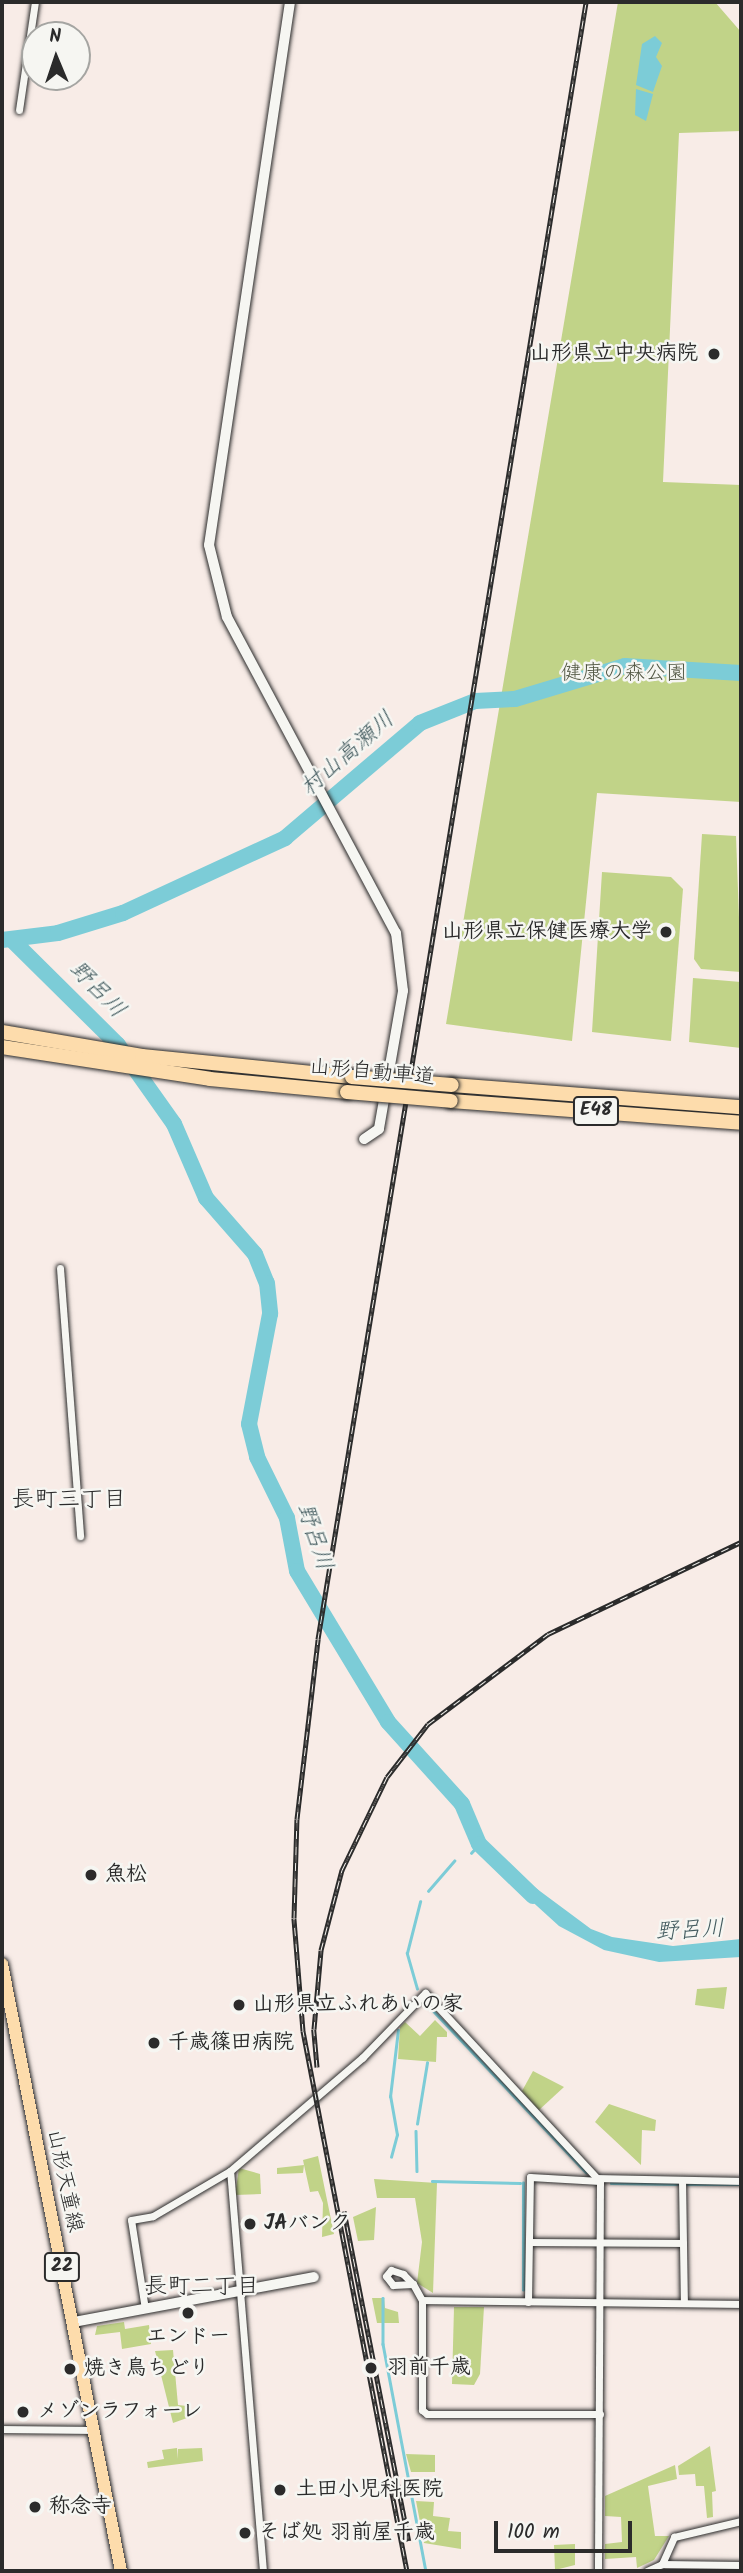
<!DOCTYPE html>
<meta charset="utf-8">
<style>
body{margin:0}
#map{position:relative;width:743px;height:2573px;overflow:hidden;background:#f8ece7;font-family:Kalam,"Klee One",sans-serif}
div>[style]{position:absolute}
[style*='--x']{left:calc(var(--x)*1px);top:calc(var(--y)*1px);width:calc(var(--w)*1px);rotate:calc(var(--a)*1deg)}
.green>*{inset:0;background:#c1d388}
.water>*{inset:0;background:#7cccd7}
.stream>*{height:2.5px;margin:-1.25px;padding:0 1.25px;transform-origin:1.25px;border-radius:1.25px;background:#7cccd7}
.river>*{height:16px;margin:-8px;padding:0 8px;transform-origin:8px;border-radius:8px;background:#7cccd7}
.roads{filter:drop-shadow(0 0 2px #2b2b2b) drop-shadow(0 0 2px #2b2b2b)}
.minor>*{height:7px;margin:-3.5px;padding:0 3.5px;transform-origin:3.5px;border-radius:3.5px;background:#f6f6f2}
.tertiary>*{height:10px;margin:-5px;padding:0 5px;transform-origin:5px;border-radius:5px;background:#f6f6f2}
.primary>*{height:12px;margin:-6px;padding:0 6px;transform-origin:6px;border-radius:6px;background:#fddcac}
.motorway>*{height:14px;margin:-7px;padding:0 7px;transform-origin:7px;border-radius:7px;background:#fddcac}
.rail>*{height:5px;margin-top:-2.5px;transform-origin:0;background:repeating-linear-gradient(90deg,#f6f6f2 0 8px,#2b2b2b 0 16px);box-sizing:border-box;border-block:2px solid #2b2b2b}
.bridges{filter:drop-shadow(0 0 2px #2b2b2b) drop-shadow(0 0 2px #2b2b2b)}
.motorway-bridge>*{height:14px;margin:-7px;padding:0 7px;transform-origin:7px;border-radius:7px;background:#fddcac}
.dots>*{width:19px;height:19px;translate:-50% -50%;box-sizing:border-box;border:4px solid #f6f6f2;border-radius:50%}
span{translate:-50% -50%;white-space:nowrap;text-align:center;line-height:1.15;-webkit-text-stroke:5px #f6f6f2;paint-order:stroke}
.shield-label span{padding:2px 5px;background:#f6f6f2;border:2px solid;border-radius:5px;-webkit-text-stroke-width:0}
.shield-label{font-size:19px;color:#2b2b2b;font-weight:700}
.poi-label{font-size:21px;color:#2b2b2b;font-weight:700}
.right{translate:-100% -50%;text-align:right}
.left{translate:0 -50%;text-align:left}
.park-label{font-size:21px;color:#505542}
.street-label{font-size:21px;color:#2b2b2b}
.water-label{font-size:23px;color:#435b5f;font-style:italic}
.neighbourhood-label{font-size:23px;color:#2b2b2b}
.frame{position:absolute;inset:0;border:4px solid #2b2b2b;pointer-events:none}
.north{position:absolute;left:21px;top:21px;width:70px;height:70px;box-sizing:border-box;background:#f6f6f2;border:2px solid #a5a5a2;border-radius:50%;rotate:358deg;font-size:19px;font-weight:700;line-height:28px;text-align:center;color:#2b2b2b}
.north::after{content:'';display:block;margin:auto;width:24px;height:32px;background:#2b2b2b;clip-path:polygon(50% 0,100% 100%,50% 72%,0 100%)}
.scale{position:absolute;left:494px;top:2521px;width:138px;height:32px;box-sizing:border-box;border:4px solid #2b2b2b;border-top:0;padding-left:9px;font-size:21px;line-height:24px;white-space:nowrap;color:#2b2b2b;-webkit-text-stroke:5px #f6f6f2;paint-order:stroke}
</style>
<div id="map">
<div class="green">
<div style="clip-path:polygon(618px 2px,715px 2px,741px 32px,741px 131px,679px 133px,663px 482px,741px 485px,741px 802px,597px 793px,572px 1041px,446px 1024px)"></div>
<div style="clip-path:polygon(702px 834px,736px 836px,741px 972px,701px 969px,694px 959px)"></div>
<div style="clip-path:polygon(602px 872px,671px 877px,683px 889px,671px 1041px,592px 1032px)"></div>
<div style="clip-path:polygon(693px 978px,741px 982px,741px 1048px,689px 1042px)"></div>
<div style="clip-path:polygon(727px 1987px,724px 2009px,695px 2005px,697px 1989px)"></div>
<div style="clip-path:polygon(435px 2020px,447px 2032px,447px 2037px,437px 2037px,436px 2062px,398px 2059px,400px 2027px,405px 2022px,420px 2036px)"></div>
<div style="clip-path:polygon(533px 2071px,564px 2087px,539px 2110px,522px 2091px)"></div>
<div style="clip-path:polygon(609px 2104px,656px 2120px,655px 2131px,642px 2130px,641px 2165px,595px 2122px)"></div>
<div style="clip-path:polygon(318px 2156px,334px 2234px,322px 2237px,323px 2203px,318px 2191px,310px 2192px,304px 2165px,303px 2173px,277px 2174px,277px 2168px,304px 2165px,303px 2160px)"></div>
<div style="clip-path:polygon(239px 2168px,260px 2174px,261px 2194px,235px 2195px)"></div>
<div style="clip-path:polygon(374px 2179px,437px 2183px,433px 2293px,417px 2283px,422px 2242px,415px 2198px,377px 2198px)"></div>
<div style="clip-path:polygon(376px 2207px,374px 2240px,358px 2241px,353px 2217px)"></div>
<div style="clip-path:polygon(372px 2298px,384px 2298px,385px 2308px,398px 2312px,399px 2323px,377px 2323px)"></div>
<div style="clip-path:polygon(454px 2307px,484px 2307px,480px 2374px,474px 2385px,452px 2384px)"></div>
<div style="clip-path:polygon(124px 2322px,125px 2329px,149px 2325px,151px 2344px,122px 2349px,120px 2332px,95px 2335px,97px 2326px)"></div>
<div style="clip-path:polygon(173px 2350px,178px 2405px,187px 2406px,187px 2418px,173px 2423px,155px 2351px)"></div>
<div style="clip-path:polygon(710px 2446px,716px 2491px,712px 2492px,713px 2517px,707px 2518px,704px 2486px,696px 2486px,695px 2474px,679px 2475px,678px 2466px)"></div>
<div style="clip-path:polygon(177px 2448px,178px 2459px,178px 2449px,202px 2448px,203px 2461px,148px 2468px,147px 2462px,164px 2459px,162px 2450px)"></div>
<div style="clip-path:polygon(406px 2454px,435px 2455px,435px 2472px,411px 2472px)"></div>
<div style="clip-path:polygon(675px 2465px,677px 2479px,648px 2486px,655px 2536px,669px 2536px,654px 2560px,637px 2568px,636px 2557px,605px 2559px,605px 2544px,622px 2542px,621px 2517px,605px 2516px,605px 2496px)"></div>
<div style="clip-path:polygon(416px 2501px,434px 2502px,433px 2516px,450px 2518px,448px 2531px,461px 2532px,461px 2549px,424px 2543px)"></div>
<div style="clip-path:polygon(575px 2544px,575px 2565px,555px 2570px,554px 2545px)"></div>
</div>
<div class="water">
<div style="clip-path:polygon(655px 36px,662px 43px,656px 57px,662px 66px,653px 92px,636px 85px,642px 44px)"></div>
<div style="clip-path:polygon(636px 89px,653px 94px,646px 121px,635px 115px)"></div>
<div style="clip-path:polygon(525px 1880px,591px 1929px,612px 1937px,673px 1946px,741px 1939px,741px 1957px,659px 1962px,604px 1950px,559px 1926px,515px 1886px)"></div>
</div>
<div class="stream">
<div style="--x:471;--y:1853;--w:12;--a:-48"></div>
<div style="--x:428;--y:1891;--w:40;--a:-49"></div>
<div style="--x:417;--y:1989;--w:37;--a:-106"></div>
<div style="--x:407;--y:1953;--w:53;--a:-75.7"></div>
<div style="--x:426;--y:2003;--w:233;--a:46.6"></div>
<div style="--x:417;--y:2124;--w:62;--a:-80.7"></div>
<div style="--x:416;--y:2131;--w:40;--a:88.6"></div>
<div style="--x:391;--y:2157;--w:23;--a:-75"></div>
<div style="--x:397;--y:2135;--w:39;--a:-100"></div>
<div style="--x:390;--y:2097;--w:67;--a:-83.2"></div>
<div style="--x:432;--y:2181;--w:88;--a:1.3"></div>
<div style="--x:611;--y:2183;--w:67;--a:0.9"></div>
<div style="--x:687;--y:2185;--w:54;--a:0"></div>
<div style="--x:523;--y:2290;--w:107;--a:-90"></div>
<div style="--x:383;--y:2298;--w:46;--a:90"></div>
<div style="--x:383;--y:2344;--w:231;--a:79.3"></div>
</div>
<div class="river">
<div style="--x:2;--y:940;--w:56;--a:-7.1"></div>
<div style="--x:58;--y:933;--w:68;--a:-17.1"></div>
<div style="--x:123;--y:913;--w:179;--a:-24.8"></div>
<div style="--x:285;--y:838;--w:177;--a:-40.4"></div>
<div style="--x:420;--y:723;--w:59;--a:-21.8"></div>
<div style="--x:475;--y:701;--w:40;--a:-2.9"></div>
<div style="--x:515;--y:699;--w:115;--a:-16.7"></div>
<div style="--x:625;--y:666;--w:116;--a:3.5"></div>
<div style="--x:13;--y:941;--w:148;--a:44.7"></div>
<div style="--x:118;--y:1045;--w:97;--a:54.7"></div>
<div style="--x:174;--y:1124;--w:81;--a:66.6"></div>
<div style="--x:206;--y:1198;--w:74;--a:48.8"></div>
<div style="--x:255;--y:1254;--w:31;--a:68"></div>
<div style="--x:267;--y:1283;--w:31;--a:84"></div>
<div style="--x:270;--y:1314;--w:112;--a:100.8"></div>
<div style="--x:249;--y:1424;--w:34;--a:76"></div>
<div style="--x:257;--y:1457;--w:68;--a:63.8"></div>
<div style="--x:287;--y:1518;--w:54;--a:79.3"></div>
<div style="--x:297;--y:1571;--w:176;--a:58.9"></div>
<div style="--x:388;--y:1722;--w:110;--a:47.9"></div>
<div style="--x:462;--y:1804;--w:43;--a:67"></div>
<div style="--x:479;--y:1844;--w:75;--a:43.9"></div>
</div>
<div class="roads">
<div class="minor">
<div style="--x:19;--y:110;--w:109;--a:-81.6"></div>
<div style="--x:60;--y:1268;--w:269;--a:85.7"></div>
<div style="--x:598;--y:2178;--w:143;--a:1.2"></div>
<div style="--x:682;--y:2180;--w:123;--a:89.1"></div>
<div style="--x:530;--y:2242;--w:153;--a:0.4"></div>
<div style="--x:413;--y:2284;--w:20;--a:177"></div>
<div style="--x:393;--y:2285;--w:11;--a:-128"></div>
<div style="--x:386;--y:2276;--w:8;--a:-50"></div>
<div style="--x:391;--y:2270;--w:13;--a:18"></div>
<div style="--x:403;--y:2274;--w:14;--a:45"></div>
<div style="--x:413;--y:2284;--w:18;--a:61"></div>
<div style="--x:422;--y:2300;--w:319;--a:0.7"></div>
<div style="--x:422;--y:2300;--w:110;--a:90"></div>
<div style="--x:422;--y:2410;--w:6;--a:39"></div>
<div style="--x:427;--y:2414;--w:173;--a:0"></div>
<div style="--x:528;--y:2302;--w:125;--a:-89.1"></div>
<div style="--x:530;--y:2177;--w:70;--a:3.3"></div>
<div style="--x:145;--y:2309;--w:90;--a:-98.9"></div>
<div style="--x:131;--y:2220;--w:22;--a:-10"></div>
<div style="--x:153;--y:2216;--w:89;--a:-30.3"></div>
<div style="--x:2;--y:2429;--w:91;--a:0.6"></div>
<div style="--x:662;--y:2564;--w:30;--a:-66"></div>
<div style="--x:674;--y:2537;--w:69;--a:-13.4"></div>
<div style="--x:263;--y:2571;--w:401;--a:-94.7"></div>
<div style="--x:230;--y:2171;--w:174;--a:-40.6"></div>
<div style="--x:362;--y:2058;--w:91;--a:-45.9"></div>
<div style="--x:425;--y:1993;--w:257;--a:47.1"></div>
<div style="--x:600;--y:2181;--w:390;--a:90.3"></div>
<div style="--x:647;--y:2571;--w:17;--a:-25"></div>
<div style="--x:662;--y:2564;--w:79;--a:0.7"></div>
</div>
<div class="tertiary">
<div style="--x:290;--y:2;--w:549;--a:98.48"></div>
<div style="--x:209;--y:545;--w:74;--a:76"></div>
<div style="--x:227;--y:617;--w:358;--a:61.9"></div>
<div style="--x:396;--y:933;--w:58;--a:83.1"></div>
<div style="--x:403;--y:991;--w:140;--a:99.9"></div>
<div style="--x:379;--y:1129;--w:18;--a:146"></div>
<div style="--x:74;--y:2322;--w:244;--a:-10.6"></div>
</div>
<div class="primary">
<div style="--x:2;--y:1964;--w:619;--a:78.91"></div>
</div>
<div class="motorway">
<div style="--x:2;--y:1032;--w:142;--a:9.7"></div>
<div style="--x:142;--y:1056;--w:211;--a:5.7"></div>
<div style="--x:2;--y:1047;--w:210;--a:8.7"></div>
<div style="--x:210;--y:1079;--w:138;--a:5.4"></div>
<div style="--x:452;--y:1085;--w:290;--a:4.4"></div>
<div style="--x:451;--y:1101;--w:291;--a:4.3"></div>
</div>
</div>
<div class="rail">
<div style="--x:317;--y:2067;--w:38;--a:-95"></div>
<div style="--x:314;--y:2029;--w:79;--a:-84.9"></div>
<div style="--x:321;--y:1950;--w:83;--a:-75.3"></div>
<div style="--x:342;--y:1870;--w:103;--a:-64.2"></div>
<div style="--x:387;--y:1777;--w:67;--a:-52.3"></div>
<div style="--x:428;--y:1724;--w:150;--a:-36.9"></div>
<div style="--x:548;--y:1634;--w:214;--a:-25.5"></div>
<div style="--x:344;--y:2211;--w:336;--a:78.9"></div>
<div style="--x:407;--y:2571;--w:550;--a:-100.9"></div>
<div style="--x:303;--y:2031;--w:113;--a:-94.6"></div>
<div style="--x:294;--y:1918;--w:99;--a:-88.3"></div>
<div style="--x:297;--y:1819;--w:181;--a:-83.3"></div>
<div style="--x:318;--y:1639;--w:1659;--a:-80.7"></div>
</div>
<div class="bridges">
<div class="motorway-bridge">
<div style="--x:352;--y:1077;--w:100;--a:4.6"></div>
<div style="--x:347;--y:1092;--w:104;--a:4.9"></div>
</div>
</div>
<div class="dots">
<div style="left:714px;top:354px;background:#2b2b2b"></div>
<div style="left:666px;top:932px;background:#2b2b2b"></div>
<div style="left:91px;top:1875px;background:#2b2b2b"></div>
<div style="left:239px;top:2005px;background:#2b2b2b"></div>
<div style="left:154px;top:2043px;background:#2b2b2b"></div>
<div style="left:250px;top:2224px;background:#2b2b2b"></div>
<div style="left:188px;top:2313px;background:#2b2b2b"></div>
<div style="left:371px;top:2368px;background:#2b2b2b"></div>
<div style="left:70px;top:2369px;background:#2b2b2b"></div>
<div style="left:23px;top:2412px;background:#2b2b2b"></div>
<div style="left:280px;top:2490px;background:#2b2b2b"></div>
<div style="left:35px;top:2507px;background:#2b2b2b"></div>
<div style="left:245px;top:2533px;background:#2b2b2b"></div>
</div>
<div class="shield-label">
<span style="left:596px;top:1111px">E48</span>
<span style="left:62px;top:2267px">22</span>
</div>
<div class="poi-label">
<span class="right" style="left:698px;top:354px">山形県立中央病院</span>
<span class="right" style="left:652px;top:932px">山形県立保健医療大学</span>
<span class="left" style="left:105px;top:1875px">魚松</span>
<span class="left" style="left:253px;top:2005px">山形県立ふれあいの家</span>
<span class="left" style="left:168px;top:2043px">千歳篠田病院</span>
<span class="left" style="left:264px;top:2224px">JAバンク</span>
<span style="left:188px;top:2337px">エンドー</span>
<span class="left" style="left:387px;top:2368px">羽前千歳</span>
<span class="left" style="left:84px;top:2369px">焼き鳥ちどり</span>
<span class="left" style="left:37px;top:2412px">メゾンラフォーレ</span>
<span class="left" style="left:296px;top:2490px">土田小児科医院</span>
<span class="left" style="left:49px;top:2507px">称念寺</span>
<span class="left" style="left:259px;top:2533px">そば処 羽前屋千歳</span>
</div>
<div class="park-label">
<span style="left:624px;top:674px">健康の森公園</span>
</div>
<div class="street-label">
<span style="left:372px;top:1073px;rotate:5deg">山形自動車道</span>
<span style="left:64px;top:2181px;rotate:78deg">山形天童線</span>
</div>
<div class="water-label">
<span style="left:348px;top:754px;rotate:-41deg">村山高瀬川</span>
<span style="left:97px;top:990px;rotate:46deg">野呂川</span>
<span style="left:314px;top:1537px;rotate:72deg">野呂川</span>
<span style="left:690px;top:1931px;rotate:-3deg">野呂川</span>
</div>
<div class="neighbourhood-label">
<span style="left:69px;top:1500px">長町三丁目</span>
<span style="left:202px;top:2287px">長町二丁目</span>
</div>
<div class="frame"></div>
<div class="north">N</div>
<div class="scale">100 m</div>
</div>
